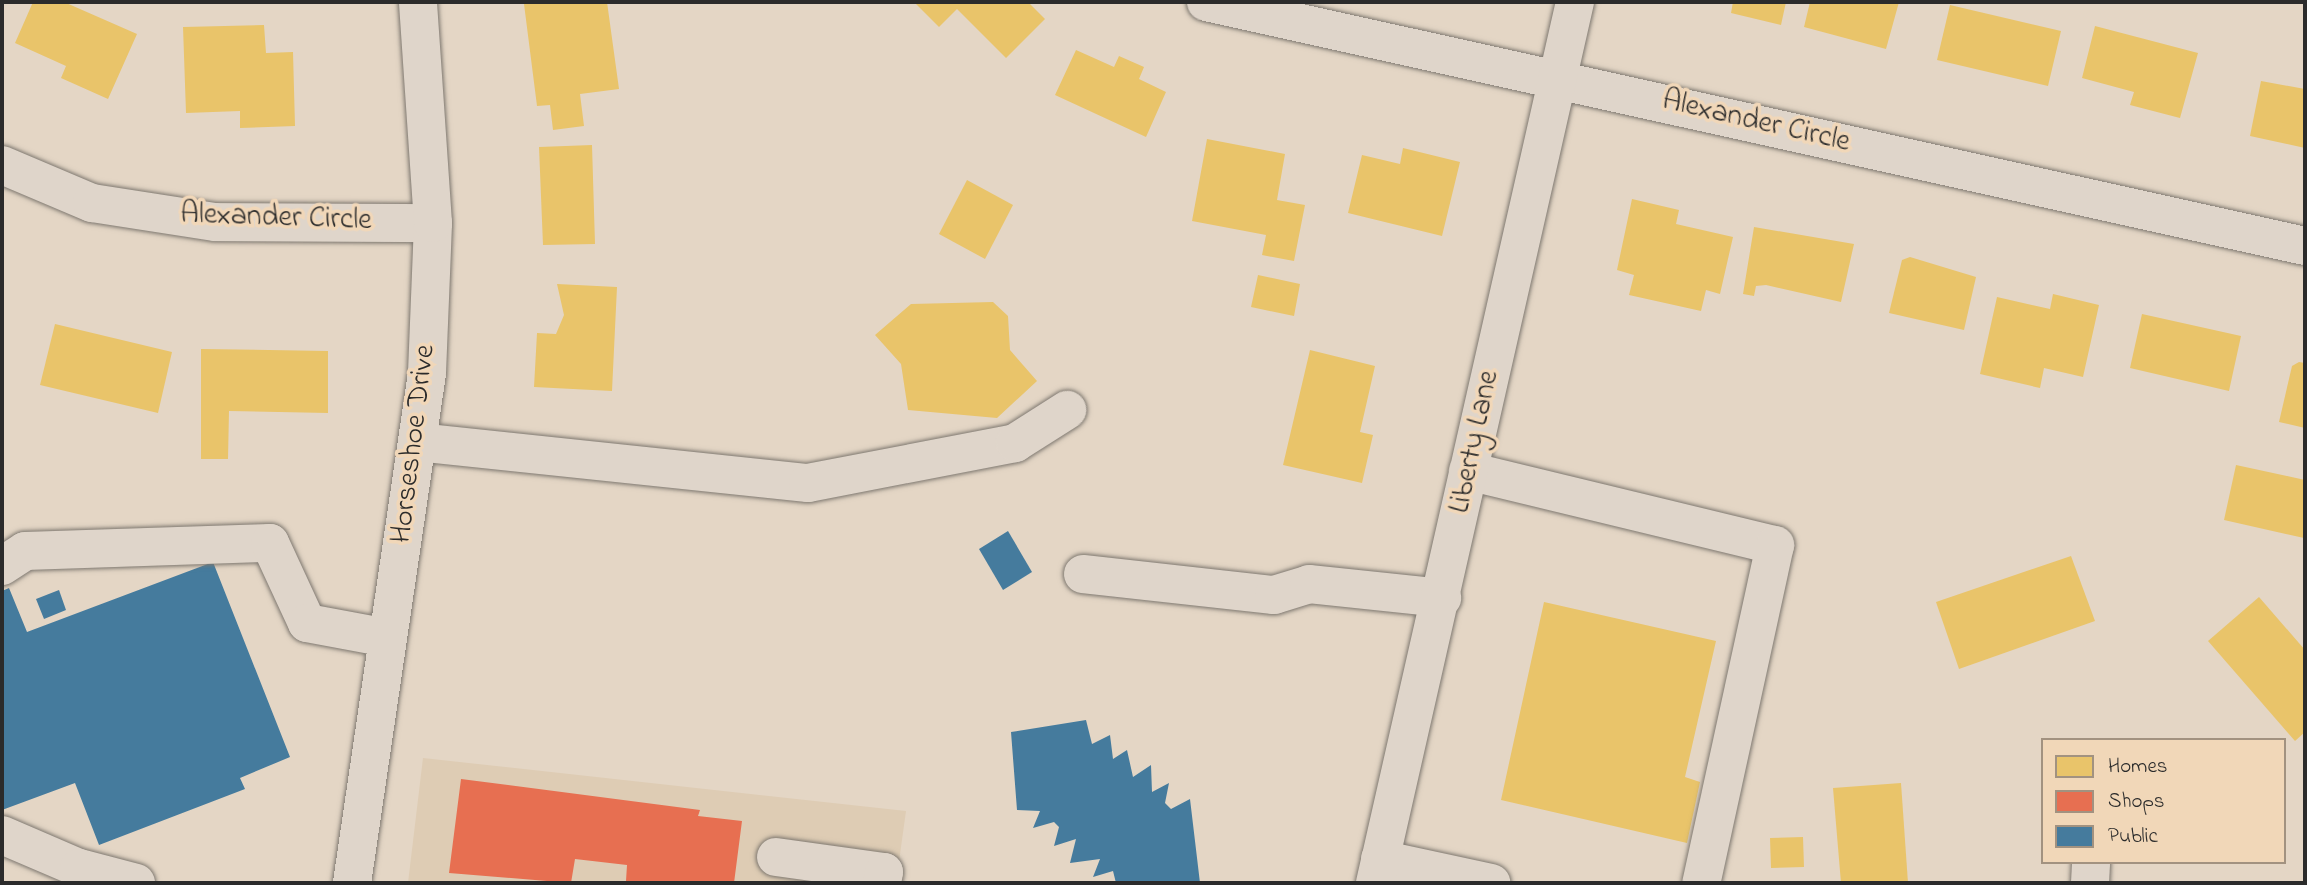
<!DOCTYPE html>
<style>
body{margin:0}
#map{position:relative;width:2307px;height:885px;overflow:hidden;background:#e4d6c5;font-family:"Indie Flower",sans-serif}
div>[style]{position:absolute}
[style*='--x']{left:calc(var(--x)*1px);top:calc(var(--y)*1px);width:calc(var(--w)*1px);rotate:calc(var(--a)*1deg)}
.built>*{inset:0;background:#deccb4}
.homes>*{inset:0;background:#e9c46a}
.shops>*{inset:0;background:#e76f51}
.public>*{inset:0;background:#457b9d}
.roads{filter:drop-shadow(0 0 2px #7e7870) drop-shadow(0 0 2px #7e7870)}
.minor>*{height:38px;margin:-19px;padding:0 19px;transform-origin:19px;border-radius:19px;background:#dfd5ca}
span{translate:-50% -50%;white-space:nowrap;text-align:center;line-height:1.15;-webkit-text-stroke:7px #f1d7b8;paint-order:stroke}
.street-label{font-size:30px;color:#2b2b2b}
.frame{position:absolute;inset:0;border:4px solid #2b2b2b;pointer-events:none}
.legend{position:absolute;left:2041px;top:738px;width:245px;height:126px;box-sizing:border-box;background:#f1d7b8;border:2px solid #a29280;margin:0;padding:9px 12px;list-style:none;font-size:21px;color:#2b2b2b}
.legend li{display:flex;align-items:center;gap:14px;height:35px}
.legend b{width:35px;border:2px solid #a29280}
</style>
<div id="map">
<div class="built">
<div style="clip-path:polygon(423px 758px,906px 811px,896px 883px,408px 883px)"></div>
</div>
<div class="homes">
<div style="clip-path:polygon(33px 2px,64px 2px,137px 34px,108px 99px,61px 78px,66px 66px,15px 43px)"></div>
<div style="clip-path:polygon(607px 2px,619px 89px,580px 94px,584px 126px,553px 130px,550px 105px,537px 106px,524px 4px)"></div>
<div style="clip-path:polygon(914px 2px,1028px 2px,1045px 19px,1006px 58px,957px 9px,939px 27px)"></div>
<div style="clip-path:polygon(1733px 2px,1786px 2px,1781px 25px,1731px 13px)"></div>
<div style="clip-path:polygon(1810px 2px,1899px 2px,1886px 49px,1804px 27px)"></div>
<div style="clip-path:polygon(1950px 5px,2061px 31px,2048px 86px,1937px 60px)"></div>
<div style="clip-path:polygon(264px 25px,266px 53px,293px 52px,295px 126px,240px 128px,240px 111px,186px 113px,183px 27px)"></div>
<div style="clip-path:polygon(2095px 26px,2198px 53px,2180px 118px,2130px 105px,2134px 92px,2082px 78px)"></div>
<div style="clip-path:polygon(1076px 50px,1114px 67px,1119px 56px,1144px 67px,1139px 79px,1166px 92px,1146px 137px,1055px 95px)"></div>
<div style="clip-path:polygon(2261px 81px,2305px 89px,2305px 148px,2250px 136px)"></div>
<div style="clip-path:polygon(1207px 139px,1285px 154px,1277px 200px,1305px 205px,1294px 261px,1262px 255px,1266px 235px,1192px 221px)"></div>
<div style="clip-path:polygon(592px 145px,595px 244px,543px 245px,539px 147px)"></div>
<div style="clip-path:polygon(1403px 148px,1460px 162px,1442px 236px,1348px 213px,1362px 155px,1400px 164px)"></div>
<div style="clip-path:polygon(967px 180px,1013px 205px,985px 259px,939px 234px)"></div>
<div style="clip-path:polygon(1632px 199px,1679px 210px,1676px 224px,1733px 237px,1720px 294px,1706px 290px,1701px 311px,1629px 295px,1634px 275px,1617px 270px)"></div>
<div style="clip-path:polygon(1754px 227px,1854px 244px,1841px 302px,1766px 285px,1756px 286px,1754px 296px,1743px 294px)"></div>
<div style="clip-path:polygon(1910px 257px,1976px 277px,1964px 330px,1889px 313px,1902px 260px)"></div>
<div style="clip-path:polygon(1258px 275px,1300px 284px,1294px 316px,1251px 307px)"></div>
<div style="clip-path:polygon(557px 284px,617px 287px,612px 391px,534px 387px,537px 333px,556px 334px,564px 315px)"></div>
<div style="clip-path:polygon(2053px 294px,2099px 305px,2083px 377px,2044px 368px,2040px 388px,1980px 374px,1997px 297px,2050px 309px)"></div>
<div style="clip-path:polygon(993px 302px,1008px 316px,1010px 350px,1037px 381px,997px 418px,908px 410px,901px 364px,875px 335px,911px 304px)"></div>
<div style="clip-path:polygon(2142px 314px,2241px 336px,2229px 391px,2130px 368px)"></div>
<div style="clip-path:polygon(55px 324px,172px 352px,158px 413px,40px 385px)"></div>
<div style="clip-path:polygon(201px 349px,328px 351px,328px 413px,229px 411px,228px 459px,201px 459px)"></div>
<div style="clip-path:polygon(1310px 350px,1375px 366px,1360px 432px,1373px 435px,1362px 483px,1283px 465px)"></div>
<div style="clip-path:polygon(2299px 362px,2305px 363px,2305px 428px,2279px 422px,2292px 366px)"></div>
<div style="clip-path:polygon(2236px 465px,2305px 480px,2304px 538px,2224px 520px)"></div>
<div style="clip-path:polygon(2071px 556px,2095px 621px,1959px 669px,1936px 602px)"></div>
<div style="clip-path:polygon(2259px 597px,2305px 650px,2305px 732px,2295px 741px,2208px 641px)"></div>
<div style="clip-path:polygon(1544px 602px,1716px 641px,1685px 777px,1700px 782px,1687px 843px,1501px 800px)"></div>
<div style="clip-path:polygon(1901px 783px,1908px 883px,1841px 883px,1833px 788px)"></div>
<div style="clip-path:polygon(1803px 837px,1804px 867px,1771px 868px,1770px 838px)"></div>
</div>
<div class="shops">
<div style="clip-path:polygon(461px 779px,700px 810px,698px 816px,742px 821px,734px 883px,626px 881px,627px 865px,575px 859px,571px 883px,449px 873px)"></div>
</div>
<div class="public">
<div style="clip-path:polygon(1008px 531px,1032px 572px,1003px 590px,979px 549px)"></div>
<div style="clip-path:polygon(213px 562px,290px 757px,240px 778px,245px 789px,99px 845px,75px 783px,2px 810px,2px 591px,9px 588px,27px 632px)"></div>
<div style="clip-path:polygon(59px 590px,66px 610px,44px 619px,36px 599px)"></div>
<div style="clip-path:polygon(1086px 720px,1092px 744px,1110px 735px,1113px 759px,1127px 750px,1133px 777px,1151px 765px,1152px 792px,1169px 783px,1165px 803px,1171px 809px,1190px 799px,1200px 883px,1116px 883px,1113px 871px,1093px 877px,1100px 859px,1070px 863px,1076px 839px,1054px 846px,1059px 827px,1054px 822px,1033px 828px,1040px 811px,1017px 810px,1011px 732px)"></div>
</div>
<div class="roads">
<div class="minor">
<div style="--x:1206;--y:2;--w:1126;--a:12.52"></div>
<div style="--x:2;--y:165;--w:98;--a:22.9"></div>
<div style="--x:92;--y:203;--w:124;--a:8.8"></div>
<div style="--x:215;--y:222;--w:218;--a:0.3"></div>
<div style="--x:417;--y:442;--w:393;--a:6"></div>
<div style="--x:808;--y:483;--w:211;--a:-10.9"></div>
<div style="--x:1015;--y:443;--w:62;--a:-32.4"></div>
<div style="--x:1468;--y:471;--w:316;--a:13.6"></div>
<div style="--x:1775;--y:545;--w:346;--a:102.3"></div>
<div style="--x:2;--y:566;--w:27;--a:-33"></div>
<div style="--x:25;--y:551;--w:245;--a:-1.9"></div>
<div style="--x:270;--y:543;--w:88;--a:65.2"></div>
<div style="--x:307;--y:623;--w:82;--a:10.5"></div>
<div style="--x:1083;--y:574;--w:192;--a:6.3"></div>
<div style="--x:1274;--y:595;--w:37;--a:-17"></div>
<div style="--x:1309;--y:584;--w:134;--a:6"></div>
<div style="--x:2;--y:835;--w:84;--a:23.2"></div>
<div style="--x:79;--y:868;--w:59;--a:14.7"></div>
<div style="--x:776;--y:857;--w:109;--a:7.9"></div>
<div style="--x:884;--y:872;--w:11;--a:100"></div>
<div style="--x:1380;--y:859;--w:114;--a:12.2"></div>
<div style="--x:352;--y:883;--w:515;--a:-81.63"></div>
<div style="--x:427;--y:373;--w:150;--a:-87.7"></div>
<div style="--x:433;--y:223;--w:222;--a:-93.9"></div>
<div style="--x:1375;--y:883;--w:903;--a:-77.21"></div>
<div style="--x:2090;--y:883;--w:21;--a:-87"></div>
</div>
</div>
<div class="street-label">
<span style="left:1756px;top:122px;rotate:13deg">Alexander Circle</span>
<span style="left:276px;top:218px;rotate:2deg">Alexander Circle</span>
<span style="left:1475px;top:442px;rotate:-78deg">Liberty Lane</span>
<span style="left:414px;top:444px;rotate:-83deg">Horseshoe Drive</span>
</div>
<div class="frame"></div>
<ul class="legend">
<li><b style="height:19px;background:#e9c46a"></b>Homes</li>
<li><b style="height:19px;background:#e76f51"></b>Shops</li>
<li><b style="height:19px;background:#457b9d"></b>Public</li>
</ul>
</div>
